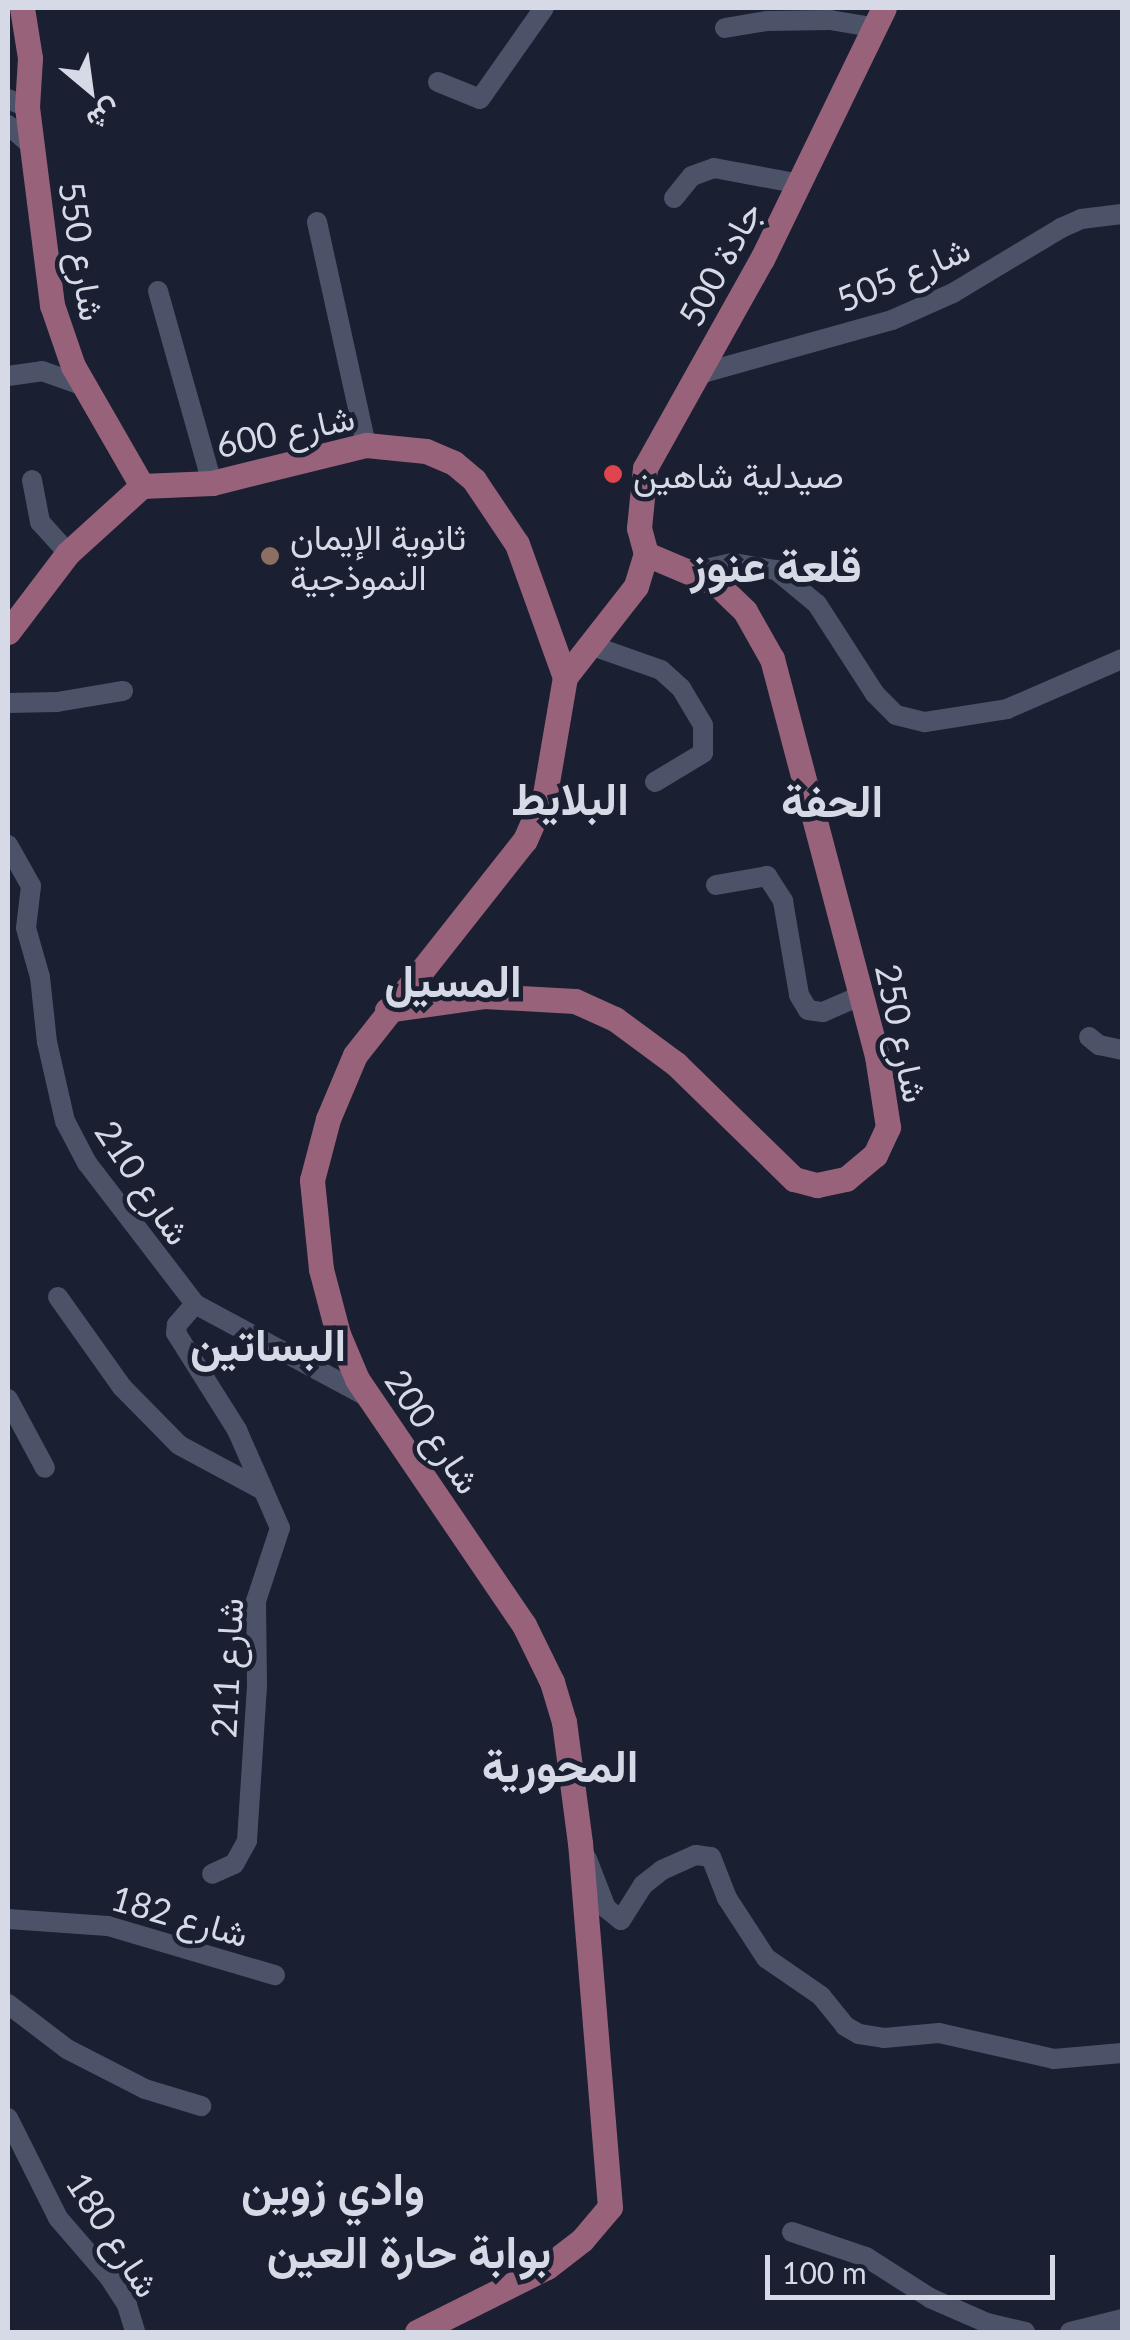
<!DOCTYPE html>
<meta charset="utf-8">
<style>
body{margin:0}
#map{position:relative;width:1130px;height:2340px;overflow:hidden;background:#1a1f31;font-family:Lato,Vazirmatn,sans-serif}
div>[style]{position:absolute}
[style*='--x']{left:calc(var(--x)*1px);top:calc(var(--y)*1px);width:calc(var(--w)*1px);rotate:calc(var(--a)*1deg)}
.minor>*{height:20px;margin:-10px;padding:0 10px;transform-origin:10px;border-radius:10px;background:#4c5368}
.major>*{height:25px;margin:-12.5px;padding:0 12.5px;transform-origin:12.5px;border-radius:12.5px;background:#98627b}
.dots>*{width:28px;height:28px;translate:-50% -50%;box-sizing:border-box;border:5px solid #1a1f31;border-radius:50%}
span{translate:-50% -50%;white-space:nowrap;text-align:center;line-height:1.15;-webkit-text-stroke:9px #1a1f31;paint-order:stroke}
.street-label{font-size:35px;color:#d5dae6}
.poi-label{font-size:35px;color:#d5dae6}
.left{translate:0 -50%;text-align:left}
.district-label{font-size:45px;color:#d5dae6;font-weight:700}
.frame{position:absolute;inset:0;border:10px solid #d5dae6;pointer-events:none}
.north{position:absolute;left:40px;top:40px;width:100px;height:100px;-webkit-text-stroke:8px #1a1f31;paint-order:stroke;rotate:151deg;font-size:28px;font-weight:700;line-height:40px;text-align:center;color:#d5dae6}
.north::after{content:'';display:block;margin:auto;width:35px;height:45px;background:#d5dae6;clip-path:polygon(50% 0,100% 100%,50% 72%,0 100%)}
.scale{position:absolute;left:765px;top:2255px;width:290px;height:45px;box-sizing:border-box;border:5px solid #d5dae6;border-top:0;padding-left:12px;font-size:30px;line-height:35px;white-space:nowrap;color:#d5dae6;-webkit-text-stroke:8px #1a1f31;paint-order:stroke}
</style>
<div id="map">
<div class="minor">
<div style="--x:725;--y:28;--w:43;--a:-9.5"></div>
<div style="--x:767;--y:21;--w:63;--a:-0.9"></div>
<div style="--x:830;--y:20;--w:43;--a:9.5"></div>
<div style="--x:438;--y:82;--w:45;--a:22"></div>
<div style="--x:480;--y:99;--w:111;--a:-54.9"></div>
<div style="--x:8;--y:99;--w:21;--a:23"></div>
<div style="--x:8;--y:125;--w:32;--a:41"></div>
<div style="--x:674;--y:198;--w:28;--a:-51"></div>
<div style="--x:692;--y:176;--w:23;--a:-20"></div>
<div style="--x:714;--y:168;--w:87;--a:10.5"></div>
<div style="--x:317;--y:222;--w:228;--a:77.6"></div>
<div style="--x:158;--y:291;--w:199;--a:74.3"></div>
<div style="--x:699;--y:374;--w:200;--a:-15.6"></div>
<div style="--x:892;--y:320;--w:67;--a:-23.9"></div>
<div style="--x:953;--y:293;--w:126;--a:-31"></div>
<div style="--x:1061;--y:228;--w:22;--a:-24"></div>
<div style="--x:1081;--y:219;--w:41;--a:-7"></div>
<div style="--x:8;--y:376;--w:34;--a:-8"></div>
<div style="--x:42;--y:371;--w:45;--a:19.7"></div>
<div style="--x:32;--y:480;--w:43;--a:79.2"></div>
<div style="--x:40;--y:522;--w:42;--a:47.9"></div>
<div style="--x:687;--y:573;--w:46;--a:-12.5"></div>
<div style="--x:732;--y:563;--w:45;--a:9"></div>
<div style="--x:776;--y:570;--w:53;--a:39.7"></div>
<div style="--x:817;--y:604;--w:107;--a:57.2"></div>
<div style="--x:875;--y:694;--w:30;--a:45"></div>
<div style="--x:896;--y:715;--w:30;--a:14"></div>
<div style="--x:925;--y:722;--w:83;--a:-9"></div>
<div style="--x:1007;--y:709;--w:125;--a:-23.5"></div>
<div style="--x:590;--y:645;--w:75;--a:19.4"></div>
<div style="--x:661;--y:670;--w:27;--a:42"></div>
<div style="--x:681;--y:688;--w:43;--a:59.3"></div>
<div style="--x:703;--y:725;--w:28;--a:90"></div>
<div style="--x:703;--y:753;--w:56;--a:148.9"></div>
<div style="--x:8;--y:703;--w:49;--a:-1.2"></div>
<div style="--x:57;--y:702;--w:67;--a:-9.5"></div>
<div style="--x:8;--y:845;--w:47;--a:60.7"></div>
<div style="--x:31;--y:886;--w:42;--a:96.8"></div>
<div style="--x:26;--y:928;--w:51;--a:74.1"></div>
<div style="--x:40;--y:977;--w:65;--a:83.9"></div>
<div style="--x:47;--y:1042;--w:81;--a:77.2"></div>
<div style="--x:65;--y:1121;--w:47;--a:62.4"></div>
<div style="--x:87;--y:1163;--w:178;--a:52.5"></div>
<div style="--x:195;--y:1304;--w:194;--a:28.3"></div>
<div style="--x:716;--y:885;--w:52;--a:-10"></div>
<div style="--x:767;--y:876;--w:30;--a:57"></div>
<div style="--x:783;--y:901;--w:95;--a:80.3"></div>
<div style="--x:799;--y:995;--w:17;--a:59"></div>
<div style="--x:808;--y:1010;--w:15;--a:8"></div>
<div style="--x:823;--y:1012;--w:40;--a:-23.4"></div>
<div style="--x:1089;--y:1037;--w:13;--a:39"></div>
<div style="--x:1099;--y:1045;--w:24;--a:12"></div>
<div style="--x:58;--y:1297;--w:110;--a:54.6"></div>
<div style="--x:122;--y:1387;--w:81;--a:45.5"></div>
<div style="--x:179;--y:1445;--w:95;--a:28.2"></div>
<div style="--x:195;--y:1304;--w:28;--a:131"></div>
<div style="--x:177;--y:1325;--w:8;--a:97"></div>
<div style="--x:176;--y:1333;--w:115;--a:57.8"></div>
<div style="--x:237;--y:1430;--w:107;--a:66.3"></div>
<div style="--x:280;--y:1528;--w:77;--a:108.2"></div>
<div style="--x:256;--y:1601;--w:85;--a:89.3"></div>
<div style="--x:257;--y:1686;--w:155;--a:93.7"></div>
<div style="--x:247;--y:1841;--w:26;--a:119"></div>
<div style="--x:234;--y:1864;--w:24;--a:156"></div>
<div style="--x:8;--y:1399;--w:78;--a:61.8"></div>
<div style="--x:587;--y:1859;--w:53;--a:68.8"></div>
<div style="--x:606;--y:1908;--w:19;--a:39"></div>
<div style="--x:621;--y:1920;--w:41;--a:-57.8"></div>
<div style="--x:643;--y:1885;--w:24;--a:-38"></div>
<div style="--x:662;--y:1870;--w:37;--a:-24"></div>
<div style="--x:696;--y:1855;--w:15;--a:8"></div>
<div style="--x:711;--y:1857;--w:44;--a:68.7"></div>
<div style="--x:727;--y:1898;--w:72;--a:57"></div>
<div style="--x:766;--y:1958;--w:67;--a:34.6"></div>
<div style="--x:821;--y:1996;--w:38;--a:51"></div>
<div style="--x:845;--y:2026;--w:16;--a:30"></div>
<div style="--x:859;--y:2034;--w:25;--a:9"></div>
<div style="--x:884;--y:2038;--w:55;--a:-5.2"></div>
<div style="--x:939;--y:2033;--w:118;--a:12.7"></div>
<div style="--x:1054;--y:2059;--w:68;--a:-5"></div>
<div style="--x:8;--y:1919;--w:100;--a:4"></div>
<div style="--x:108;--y:1926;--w:174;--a:16.4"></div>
<div style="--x:8;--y:2004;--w:74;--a:37.3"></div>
<div style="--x:67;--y:2049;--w:88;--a:27.1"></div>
<div style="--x:145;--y:2089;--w:59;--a:16.9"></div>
<div style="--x:8;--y:2118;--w:112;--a:63.4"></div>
<div style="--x:58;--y:2218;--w:78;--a:49.2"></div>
<div style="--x:109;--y:2277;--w:33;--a:57"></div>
<div style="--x:127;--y:2305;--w:28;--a:73"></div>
<div style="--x:792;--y:2232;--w:78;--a:18.7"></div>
<div style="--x:866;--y:2257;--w:76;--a:32.6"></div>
<div style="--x:930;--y:2298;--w:62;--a:23.7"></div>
<div style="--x:987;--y:2323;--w:39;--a:13"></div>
<div style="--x:1070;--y:2332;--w:54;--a:-14"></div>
</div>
<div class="major">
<div style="--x:22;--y:8;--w:51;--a:80.9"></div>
<div style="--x:30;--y:58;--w:49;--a:93.5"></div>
<div style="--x:27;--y:107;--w:200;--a:82.8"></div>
<div style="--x:52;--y:305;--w:65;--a:71"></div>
<div style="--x:73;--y:366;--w:138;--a:60.1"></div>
<div style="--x:646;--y:554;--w:27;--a:-105"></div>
<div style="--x:639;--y:528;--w:60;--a:-84.3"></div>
<div style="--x:645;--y:468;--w:240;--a:-60.8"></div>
<div style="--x:762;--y:259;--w:279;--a:-64.1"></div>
<div style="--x:8;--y:632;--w:99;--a:-52.8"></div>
<div style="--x:68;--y:553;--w:100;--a:-42.2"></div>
<div style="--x:142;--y:486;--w:70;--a:-2.5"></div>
<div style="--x:212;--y:483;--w:159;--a:-13.9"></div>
<div style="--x:366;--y:445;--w:60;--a:5.7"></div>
<div style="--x:426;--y:451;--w:30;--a:23"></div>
<div style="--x:454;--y:463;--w:26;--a:40"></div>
<div style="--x:474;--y:480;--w:77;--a:56.1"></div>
<div style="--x:517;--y:544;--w:141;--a:70.2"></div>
<div style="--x:387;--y:1010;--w:98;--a:-8.2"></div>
<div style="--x:484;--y:996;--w:91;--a:3.1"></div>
<div style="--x:575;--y:1001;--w:44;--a:24.2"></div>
<div style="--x:615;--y:1019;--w:76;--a:36.4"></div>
<div style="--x:676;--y:1064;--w:165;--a:44.3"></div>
<div style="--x:794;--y:1179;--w:24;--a:15"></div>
<div style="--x:817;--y:1185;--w:30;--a:-12"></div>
<div style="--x:846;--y:1179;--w:38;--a:-40"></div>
<div style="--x:875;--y:1155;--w:31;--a:-65"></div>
<div style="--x:888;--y:1127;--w:72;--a:-98.8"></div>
<div style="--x:877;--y:1056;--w:411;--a:-104.8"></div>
<div style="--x:772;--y:659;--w:55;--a:-119.4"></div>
<div style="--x:745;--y:611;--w:39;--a:-136"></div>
<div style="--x:717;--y:584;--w:77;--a:-157.1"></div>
<div style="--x:417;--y:2332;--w:145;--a:-26.6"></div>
<div style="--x:547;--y:2267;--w:44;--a:-37.6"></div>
<div style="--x:582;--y:2240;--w:43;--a:-49.7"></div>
<div style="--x:610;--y:2207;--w:365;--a:-94.7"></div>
<div style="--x:580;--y:1843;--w:122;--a:-97.5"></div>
<div style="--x:564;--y:1722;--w:42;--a:-106.7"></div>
<div style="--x:552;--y:1682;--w:64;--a:-116.2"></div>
<div style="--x:524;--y:1625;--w:297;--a:-124.2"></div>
<div style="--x:357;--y:1379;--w:49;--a:-112.9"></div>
<div style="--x:338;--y:1334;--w:67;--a:-104.7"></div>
<div style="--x:321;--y:1269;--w:89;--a:-95.8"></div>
<div style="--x:312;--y:1180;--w:63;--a:-75.3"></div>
<div style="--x:328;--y:1119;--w:69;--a:-67.1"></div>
<div style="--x:355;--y:1055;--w:274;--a:-51.7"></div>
<div style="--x:525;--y:840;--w:50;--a:-66.5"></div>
<div style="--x:545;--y:794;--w:119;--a:-80.3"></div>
<div style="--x:565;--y:677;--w:115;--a:-52"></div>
<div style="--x:636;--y:586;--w:34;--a:-73"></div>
</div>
<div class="dots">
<div style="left:613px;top:474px;background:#e0444e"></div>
<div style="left:270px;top:556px;background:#8d6e63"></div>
</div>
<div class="street-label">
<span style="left:83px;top:251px;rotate:81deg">شارع 550</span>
<span style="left:719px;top:263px;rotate:-62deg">جادة 500</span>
<span style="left:903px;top:273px;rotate:-23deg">شارع 505</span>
<span style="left:285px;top:430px;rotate:-12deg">شارع 600</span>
<span style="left:903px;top:1033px;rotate:78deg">شارع 250</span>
<span style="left:144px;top:1182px;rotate:56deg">شارع 210</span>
<span style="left:434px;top:1431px;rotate:56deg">شارع 200</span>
<span style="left:226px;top:1668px;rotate:-87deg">شارع 211</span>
<span style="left:180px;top:1915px;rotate:16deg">شارع 182</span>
<span style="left:114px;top:2234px;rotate:57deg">شارع 180</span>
</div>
<div class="poi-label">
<span class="left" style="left:633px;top:474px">صيدلية شاهين</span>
<span class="left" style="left:290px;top:556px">ثانوية الإيمان<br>النموذجية</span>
</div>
<div class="district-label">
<span style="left:776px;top:566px">قلعة عنوز</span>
<span style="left:570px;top:799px">البلايط</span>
<span style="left:832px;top:801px">الحفة</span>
<span style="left:453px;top:981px">المسيل</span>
<span style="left:268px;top:1345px">البساتين</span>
<span style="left:560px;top:1766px">المحورية</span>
<span style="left:333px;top:2189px">وادي زوين</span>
<span style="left:409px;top:2252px">بوابة حارة العين</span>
</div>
<div class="frame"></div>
<div class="north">ش</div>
<div class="scale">100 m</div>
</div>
